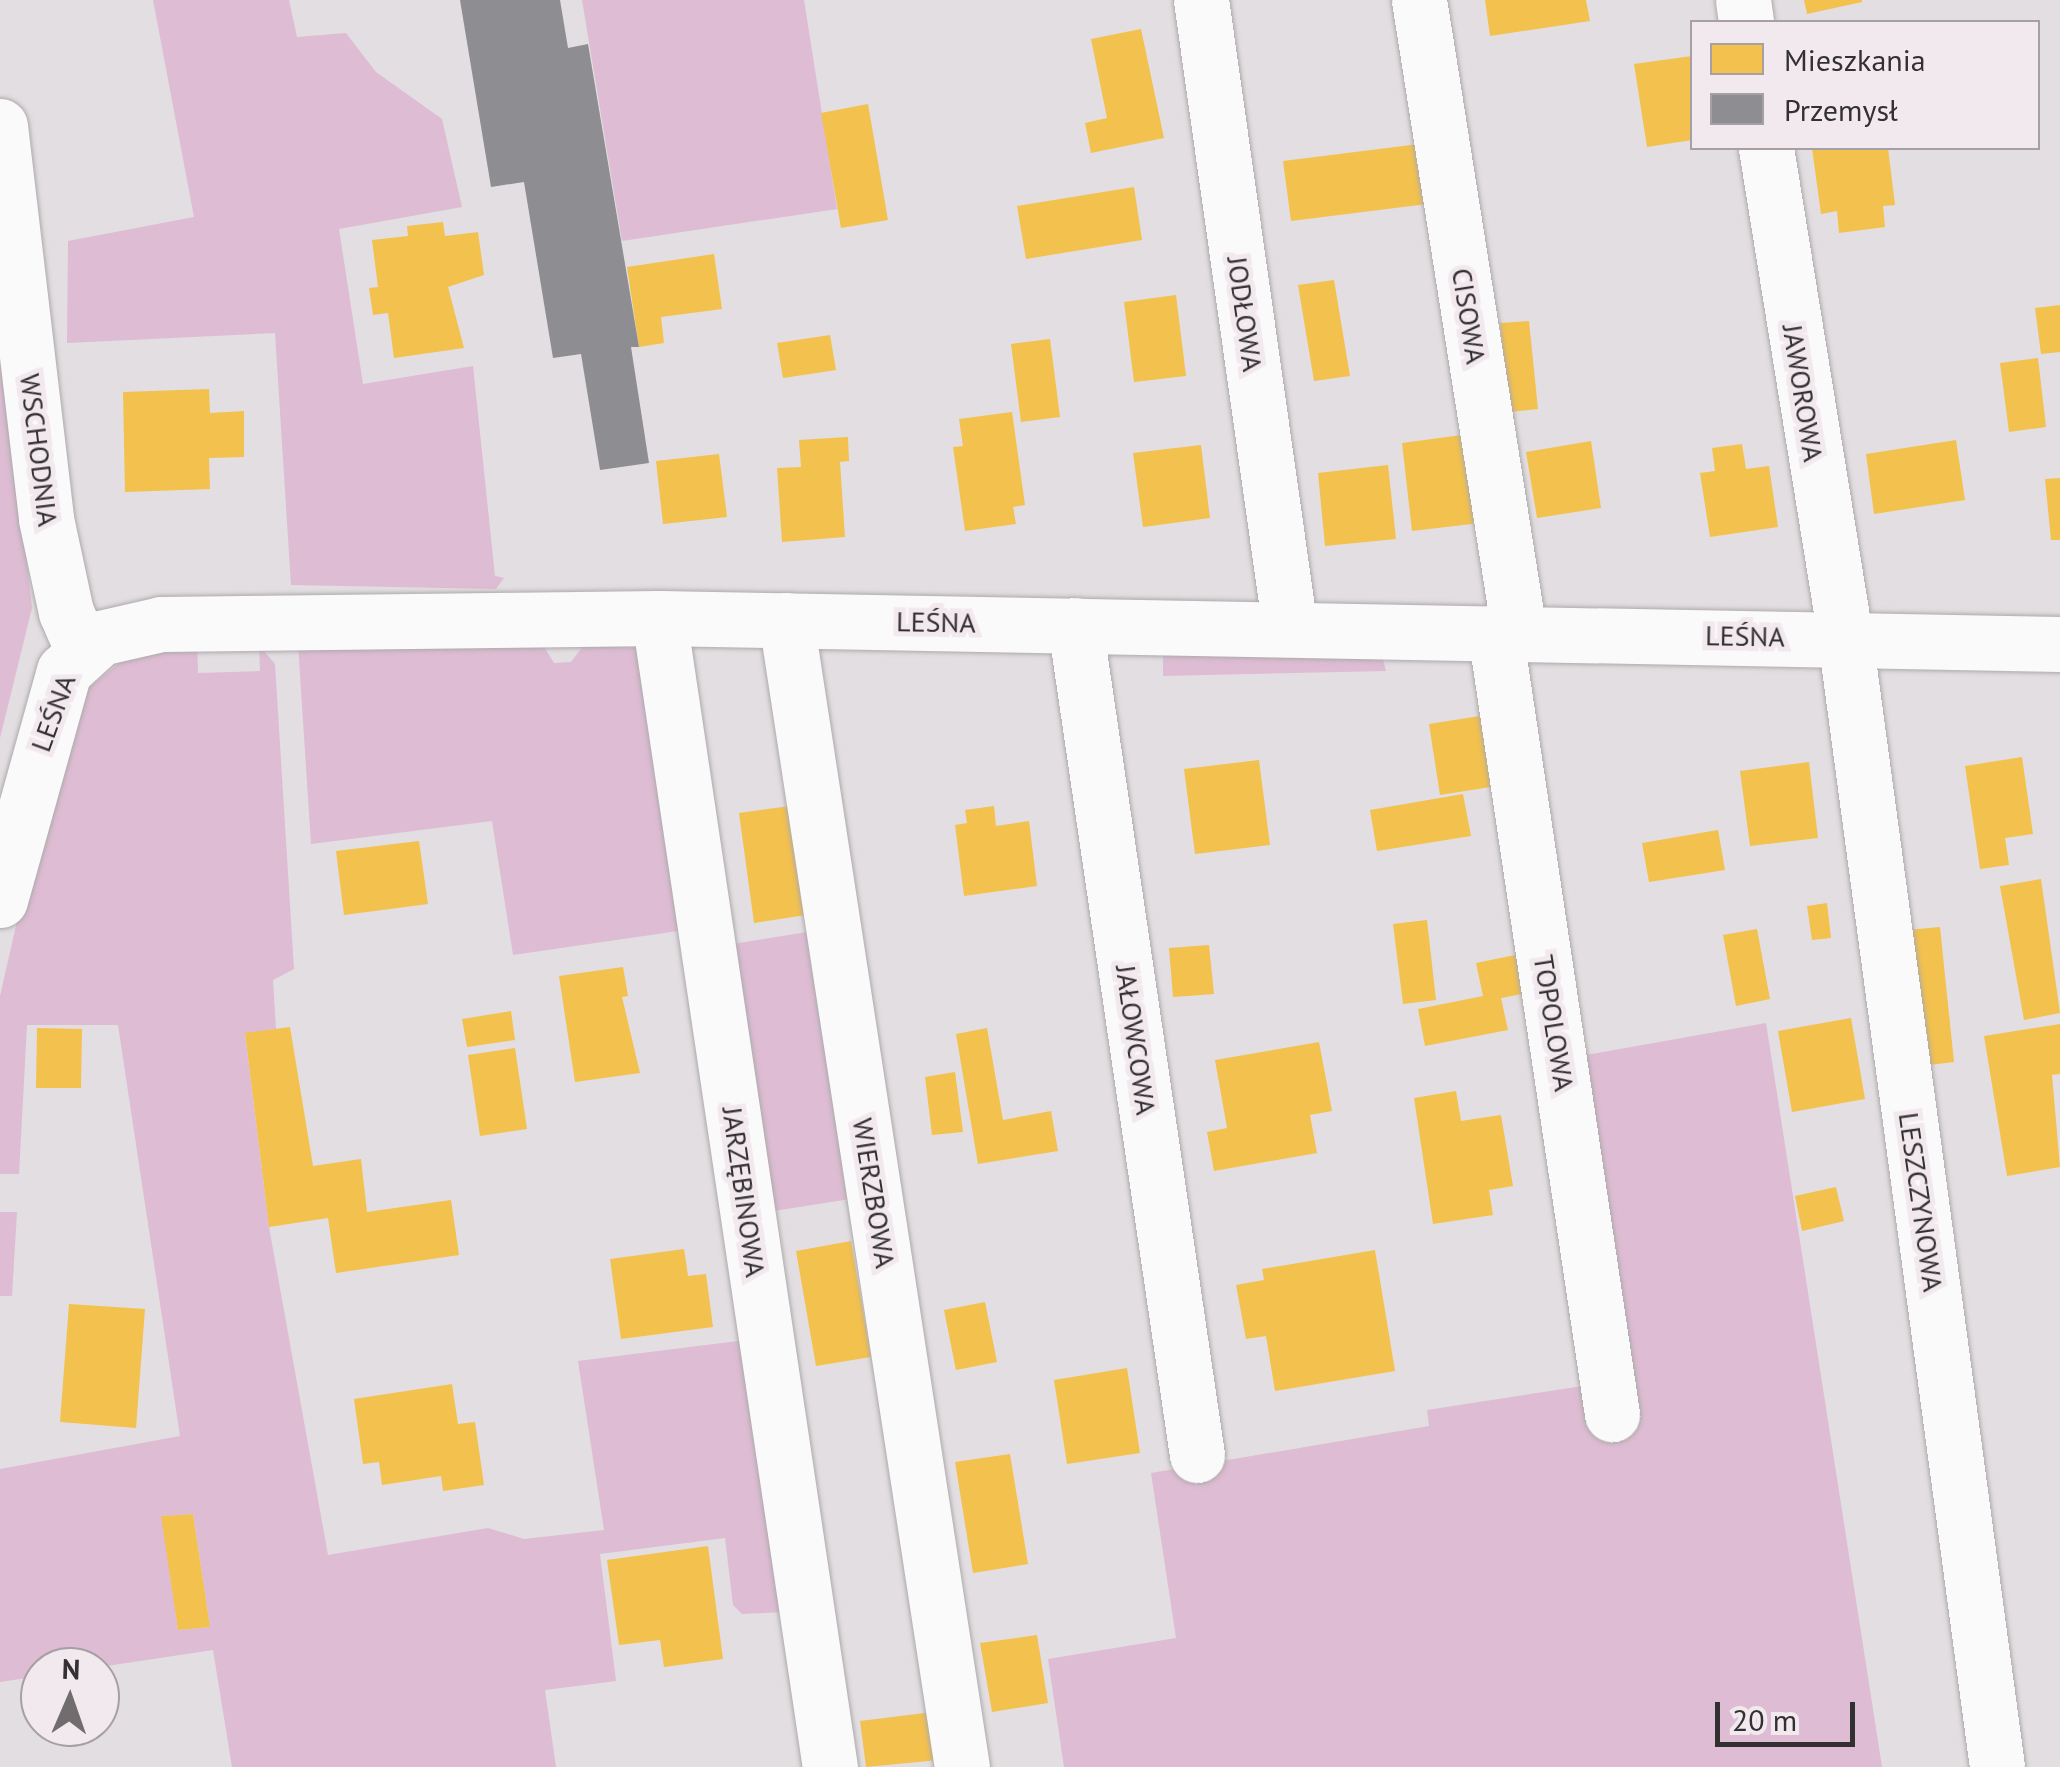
<!DOCTYPE html>
<meta charset="utf-8">
<style>
body{margin:0}
#map{position:relative;width:2060px;height:1767px;overflow:hidden;background:#e3dee1;font-family:"PT Sans",sans-serif}
div>[style]{position:absolute}
[style*='--x']{left:calc(var(--x)*1px);top:calc(var(--y)*1px);width:calc(var(--w)*1px);rotate:calc(var(--a)*1deg)}
.green>*{inset:0;background:#debcd3}
.homes>*{inset:0;background:#f2c14e}
.industry>*{inset:0;background:#8d8d92}
.roads{filter:drop-shadow(0 0 2px #adaaac) drop-shadow(0 0 2px #adaaac)}
.minor>*{height:55px;margin:-27.5px;padding:0 27.5px;transform-origin:27.5px;border-radius:27.5px;background:#fbfafa}
span{translate:-50% -50%;white-space:nowrap;text-align:center;line-height:1.15;-webkit-text-stroke:10px #f2e9ef;paint-order:stroke}
.street-label{font-size:28px;color:#333032}
.legend{position:absolute;left:1690px;top:20px;width:350px;height:130px;box-sizing:border-box;background:#f2e9ef;border:2px solid #a69fa3;margin:0;padding:12px 18px;list-style:none;font-size:30px;color:#333032}
.legend li{display:flex;align-items:center;gap:20px;height:50px}
.legend b{width:50px;border:2px solid #a69fa3}
.north{position:absolute;left:20px;top:1647px;width:100px;height:100px;box-sizing:border-box;background:#f2e9ef;border:2px solid #a69fa3;border-radius:50%;rotate:2deg;font-size:28px;font-weight:700;line-height:40px;text-align:center;color:#333032}
.north::after{content:'';display:block;margin:auto;width:35px;height:45px;background:#716d6f;clip-path:polygon(50% 0,100% 100%,50% 72%,0 100%)}
.scale{position:absolute;left:1715px;top:1702px;width:140px;height:45px;box-sizing:border-box;border:5px solid #333032;border-top:0;padding-left:12px;font-size:30px;line-height:35px;white-space:nowrap;color:#333032;-webkit-text-stroke:8px #f2e9ef;paint-order:stroke}
</style>
<div id="map">
<div class="green">
<div style="clip-path:polygon(153px 0,289px 0,297px 37px,346px 33px,376px 72px,442px 119px,462px 207px,339px 229px,363px 384px,473px 366px,495px 576px,504px 578px,496px 589px,291px 585px,275px 333px,67px 343px,68px 241px,194px 217px)"></div>
<div style="clip-path:polygon(582px 0,804px 0,837px 209px,622px 241px)"></div>
<div style="clip-path:polygon(0 325px,32px 608px,0 738px)"></div>
<div style="clip-path:polygon(evenodd,197px 642px,198px 673px,260px 671px,259px 645px,275px 664px,294px 969px,273px 980px,276px 1029px,245px 1034px,269px 1227px,328px 1555px,488px 1528px,524px 1539px,604px 1530px,578px 1361px,746px 1340px,784px 1612px,742px 1614px,733px 1605px,725px 1538px,600px 1554px,616px 1681px,545px 1690px,556px 1767px,232px 1767px,213px 1650px,100px 1667px,40px 1667px,40px 1676px,0 1682px,0 1469px,180px 1436px,118px 1025px,27px 1025px,19px 1174px,0 1174px,0 996px,52px 767px,85px 691px,133px 651px,197px 642px,193px 1514px,210px 1627px,178px 1630px,162px 1516px,193px 1514px)"></div>
<div style="clip-path:polygon(298px 644px,543px 645px,554px 663px,571px 662px,583px 646px,643px 648px,685px 930px,513px 955px,492px 821px,311px 844px)"></div>
<div style="clip-path:polygon(1163px 653px,1382px 656px,1386px 671px,1163px 676px)"></div>
<div style="clip-path:polygon(820px 930px,863px 1197px,767px 1212px,726px 945px)"></div>
<div style="clip-path:polygon(1766px 1023px,1882px 1767px,1064px 1767px,1048px 1659px,1176px 1638px,1151px 1473px,1429px 1426px,1427px 1410px,1622px 1380px,1575px 1057px)"></div>
<div style="clip-path:polygon(0 1212px,17px 1212px,12px 1296px,0 1296px)"></div>
</div>
<div class="homes">
<div style="clip-path:polygon(1485px 0,1586px 0,1590px 21px,1490px 36px)"></div>
<div style="clip-path:polygon(1804px 0,1862px 0,1862px 2px,1807px 14px)"></div>
<div style="clip-path:polygon(1141px 29px,1164px 138px,1091px 153px,1085px 123px,1107px 118px,1091px 39px)"></div>
<div style="clip-path:polygon(1692px 56px,1692px 140px,1647px 147px,1634px 64px)"></div>
<div style="clip-path:polygon(868px 104px,888px 220px,841px 228px,821px 113px)"></div>
<div style="clip-path:polygon(1419px 144px,1427px 204px,1291px 221px,1283px 161px)"></div>
<div style="clip-path:polygon(1812px 148px,1888px 148px,1895px 205px,1883px 206px,1885px 227px,1839px 233px,1837px 211px,1821px 214px)"></div>
<div style="clip-path:polygon(1134px 187px,1142px 240px,1026px 259px,1017px 206px)"></div>
<div style="clip-path:polygon(443px 222px,445px 236px,478px 232px,484px 275px,448px 287px,464px 348px,394px 358px,388px 313px,373px 315px,369px 288px,378px 287px,372px 240px,408px 236px,407px 226px)"></div>
<div style="clip-path:polygon(714px 254px,722px 309px,661px 317px,664px 343px,639px 347px,627px 267px)"></div>
<div style="clip-path:polygon(1334px 280px,1350px 376px,1314px 381px,1298px 285px)"></div>
<div style="clip-path:polygon(1176px 295px,1186px 376px,1134px 382px,1124px 302px)"></div>
<div style="clip-path:polygon(2060px 305px,2060px 352px,2041px 354px,2035px 308px)"></div>
<div style="clip-path:polygon(1529px 321px,1538px 409px,1509px 412px,1500px 323px)"></div>
<div style="clip-path:polygon(830px 335px,836px 370px,783px 378px,777px 343px)"></div>
<div style="clip-path:polygon(1050px 339px,1060px 417px,1021px 422px,1011px 344px)"></div>
<div style="clip-path:polygon(2038px 358px,2046px 427px,2009px 432px,2000px 363px)"></div>
<div style="clip-path:polygon(209px 389px,210px 413px,244px 411px,244px 457px,209px 458px,210px 489px,125px 492px,123px 392px)"></div>
<div style="clip-path:polygon(1012px 412px,1025px 505px,1013px 507px,1016px 524px,965px 531px,953px 447px,963px 446px,959px 419px)"></div>
<div style="clip-path:polygon(1469px 434px,1480px 523px,1412px 531px,1402px 443px)"></div>
<div style="clip-path:polygon(848px 437px,849px 461px,840px 462px,845px 537px,782px 542px,777px 468px,801px 467px,799px 440px)"></div>
<div style="clip-path:polygon(1956px 440px,1965px 500px,1874px 514px,1866px 454px)"></div>
<div style="clip-path:polygon(1591px 441px,1601px 508px,1537px 518px,1526px 452px)"></div>
<div style="clip-path:polygon(1742px 444px,1746px 469px,1769px 466px,1778px 527px,1710px 537px,1700px 473px,1715px 471px,1712px 448px)"></div>
<div style="clip-path:polygon(1201px 445px,1210px 518px,1143px 527px,1133px 453px)"></div>
<div style="clip-path:polygon(719px 454px,727px 517px,663px 524px,656px 461px)"></div>
<div style="clip-path:polygon(1388px 465px,1396px 539px,1325px 546px,1318px 473px)"></div>
<div style="clip-path:polygon(2060px 478px,2060px 540px,2051px 540px,2045px 479px)"></div>
<div style="clip-path:polygon(1499px 713px,1509px 784px,1440px 795px,1429px 724px)"></div>
<div style="clip-path:polygon(2022px 757px,2033px 834px,2005px 838px,2009px 865px,1980px 869px,1965px 766px)"></div>
<div style="clip-path:polygon(1259px 760px,1270px 845px,1195px 854px,1184px 769px)"></div>
<div style="clip-path:polygon(1809px 762px,1818px 838px,1750px 846px,1740px 771px)"></div>
<div style="clip-path:polygon(1463px 794px,1471px 836px,1377px 851px,1370px 810px)"></div>
<div style="clip-path:polygon(790px 806px,806px 915px,754px 923px,739px 813px)"></div>
<div style="clip-path:polygon(994px 806px,996px 826px,1029px 821px,1037px 886px,964px 896px,955px 825px,967px 823px,965px 810px)"></div>
<div style="clip-path:polygon(1718px 830px,1725px 870px,1649px 882px,1642px 843px)"></div>
<div style="clip-path:polygon(419px 841px,428px 904px,344px 915px,336px 851px)"></div>
<div style="clip-path:polygon(2041px 879px,2060px 1013px,2024px 1020px,2000px 886px)"></div>
<div style="clip-path:polygon(1827px 903px,1831px 938px,1812px 940px,1807px 906px)"></div>
<div style="clip-path:polygon(1427px 920px,1436px 1000px,1403px 1004px,1393px 924px)"></div>
<div style="clip-path:polygon(1940px 927px,1954px 1062px,1921px 1066px,1907px 930px)"></div>
<div style="clip-path:polygon(1757px 929px,1770px 999px,1736px 1006px,1723px 935px)"></div>
<div style="clip-path:polygon(1209px 945px,1214px 994px,1173px 997px,1169px 948px)"></div>
<div style="clip-path:polygon(1520px 954px,1528px 993px,1501px 998px,1508px 1030px,1425px 1046px,1418px 1009px,1483px 996px,1476px 963px)"></div>
<div style="clip-path:polygon(623px 967px,628px 996px,622px 997px,640px 1073px,575px 1082px,559px 976px)"></div>
<div style="clip-path:polygon(511px 1011px,515px 1040px,467px 1047px,462px 1019px)"></div>
<div style="clip-path:polygon(1851px 1018px,1865px 1099px,1792px 1112px,1778px 1031px)"></div>
<div style="clip-path:polygon(2060px 1024px,2060px 1074px,2052px 1075px,2060px 1167px,2007px 1176px,1984px 1036px)"></div>
<div style="clip-path:polygon(290px 1027px,313px 1166px,361px 1159px,367px 1212px,451px 1200px,459px 1255px,336px 1273px,328px 1218px,269px 1227px,245px 1033px)"></div>
<div style="clip-path:polygon(37px 1028px,82px 1029px,81px 1088px,36px 1088px)"></div>
<div style="clip-path:polygon(987px 1028px,1003px 1120px,1051px 1111px,1058px 1151px,978px 1164px,956px 1034px)"></div>
<div style="clip-path:polygon(1319px 1042px,1332px 1111px,1310px 1115px,1317px 1153px,1214px 1171px,1207px 1132px,1227px 1128px,1215px 1060px)"></div>
<div style="clip-path:polygon(515px 1048px,527px 1129px,480px 1136px,468px 1055px)"></div>
<div style="clip-path:polygon(955px 1072px,963px 1132px,932px 1135px,925px 1077px)"></div>
<div style="clip-path:polygon(1456px 1091px,1461px 1121px,1501px 1115px,1513px 1186px,1489px 1190px,1493px 1215px,1433px 1224px,1414px 1098px)"></div>
<div style="clip-path:polygon(1836px 1187px,1844px 1221px,1802px 1231px,1795px 1196px)"></div>
<div style="clip-path:polygon(851px 1241px,871px 1357px,816px 1366px,796px 1251px)"></div>
<div style="clip-path:polygon(684px 1249px,688px 1276px,706px 1274px,713px 1327px,621px 1339px,610px 1259px)"></div>
<div style="clip-path:polygon(1375px 1250px,1395px 1371px,1275px 1391px,1266px 1336px,1246px 1339px,1236px 1285px,1264px 1280px,1262px 1269px)"></div>
<div style="clip-path:polygon(985px 1302px,997px 1362px,956px 1370px,944px 1310px)"></div>
<div style="clip-path:polygon(69px 1304px,145px 1309px,136px 1428px,60px 1422px)"></div>
<div style="clip-path:polygon(1127px 1368px,1140px 1453px,1067px 1464px,1054px 1380px)"></div>
<div style="clip-path:polygon(452px 1384px,458px 1424px,475px 1422px,484px 1485px,443px 1491px,441px 1476px,382px 1485px,379px 1462px,363px 1464px,354px 1399px)"></div>
<div style="clip-path:polygon(1010px 1454px,1028px 1564px,973px 1573px,955px 1462px)"></div>
<div style="clip-path:polygon(193px 1514px,210px 1627px,178px 1630px,161px 1516px)"></div>
<div style="clip-path:polygon(708px 1546px,723px 1659px,664px 1667px,660px 1640px,619px 1645px,607px 1560px)"></div>
<div style="clip-path:polygon(1037px 1635px,1048px 1703px,992px 1712px,980px 1643px)"></div>
<div style="clip-path:polygon(933px 1712px,939px 1760px,866px 1767px,860px 1721px)"></div>
</div>
<div class="industry">
<div style="clip-path:polygon(460px 0,560px 0,568px 48px,588px 44px,639px 347px,631px 347px,649px 463px,600px 470px,581px 354px,553px 358px,524px 182px,491px 187px)"></div>
</div>
<div class="roads">
<div class="minor">
<div style="--x:1201;--y:0;--w:635;--a:81.95"></div>
<div style="--x:1419;--y:0;--w:640;--a:81.01"></div>
<div style="--x:1743;--y:0;--w:22;--a:82"></div>
<div style="--x:0;--y:126;--w:396;--a:83.3"></div>
<div style="--x:46;--y:519;--w:95;--a:77.9"></div>
<div style="--x:66;--y:612;--w:40;--a:66.6"></div>
<div style="--x:1766;--y:148;--w:496;--a:80.8"></div>
<div style="--x:1845;--y:638;--w:1139;--a:82.33"></div>
<div style="--x:659;--y:618;--w:1162;--a:81.54"></div>
<div style="--x:786;--y:620;--w:1160;--a:81.28"></div>
<div style="--x:1075;--y:625;--w:839;--a:81.64"></div>
<div style="--x:1495;--y:632;--w:791;--a:81.49"></div>
<div style="--x:0;--y:900;--w:238;--a:-74.4"></div>
<div style="--x:64;--y:671;--w:49;--a:-42.5"></div>
<div style="--x:100;--y:638;--w:63;--a:-12.9"></div>
<div style="--x:161;--y:624;--w:498;--a:-0.7"></div>
<div style="--x:659;--y:618;--w:1401;--a:1.06"></div>
</div>
</div>
<div class="street-label">
<span style="left:1245px;top:314px;rotate:82deg">JODŁOWA</span>
<span style="left:1469px;top:316px;rotate:81deg">CISOWA</span>
<span style="left:1803px;top:393px;rotate:81deg">JAWOROWA</span>
<span style="left:39px;top:450px;rotate:83deg">WSCHODNIA</span>
<span style="left:936px;top:622px;rotate:1deg">LEŚNA</span>
<span style="left:1745px;top:636px;rotate:1deg">LEŚNA</span>
<span style="left:53px;top:713px;rotate:-70deg">LEŚNA</span>
<span style="left:1554px;top:1023px;rotate:81deg">TOPOLOWA</span>
<span style="left:1136px;top:1040px;rotate:82deg">JAŁOWCOWA</span>
<span style="left:744px;top:1192px;rotate:82deg">JARZĘBINOWA</span>
<span style="left:874px;top:1193px;rotate:81deg">WIERZBOWA</span>
<span style="left:1921px;top:1202px;rotate:82deg">LESZCZYNOWA</span>
</div>
<ul class="legend">
<li><b style="height:28px;background:#f2c14e"></b>Mieszkania</li>
<li><b style="height:28px;background:#8d8d92"></b>Przemysł</li>
</ul>
<div class="north">N</div>
<div class="scale">20 m</div>
</div>
